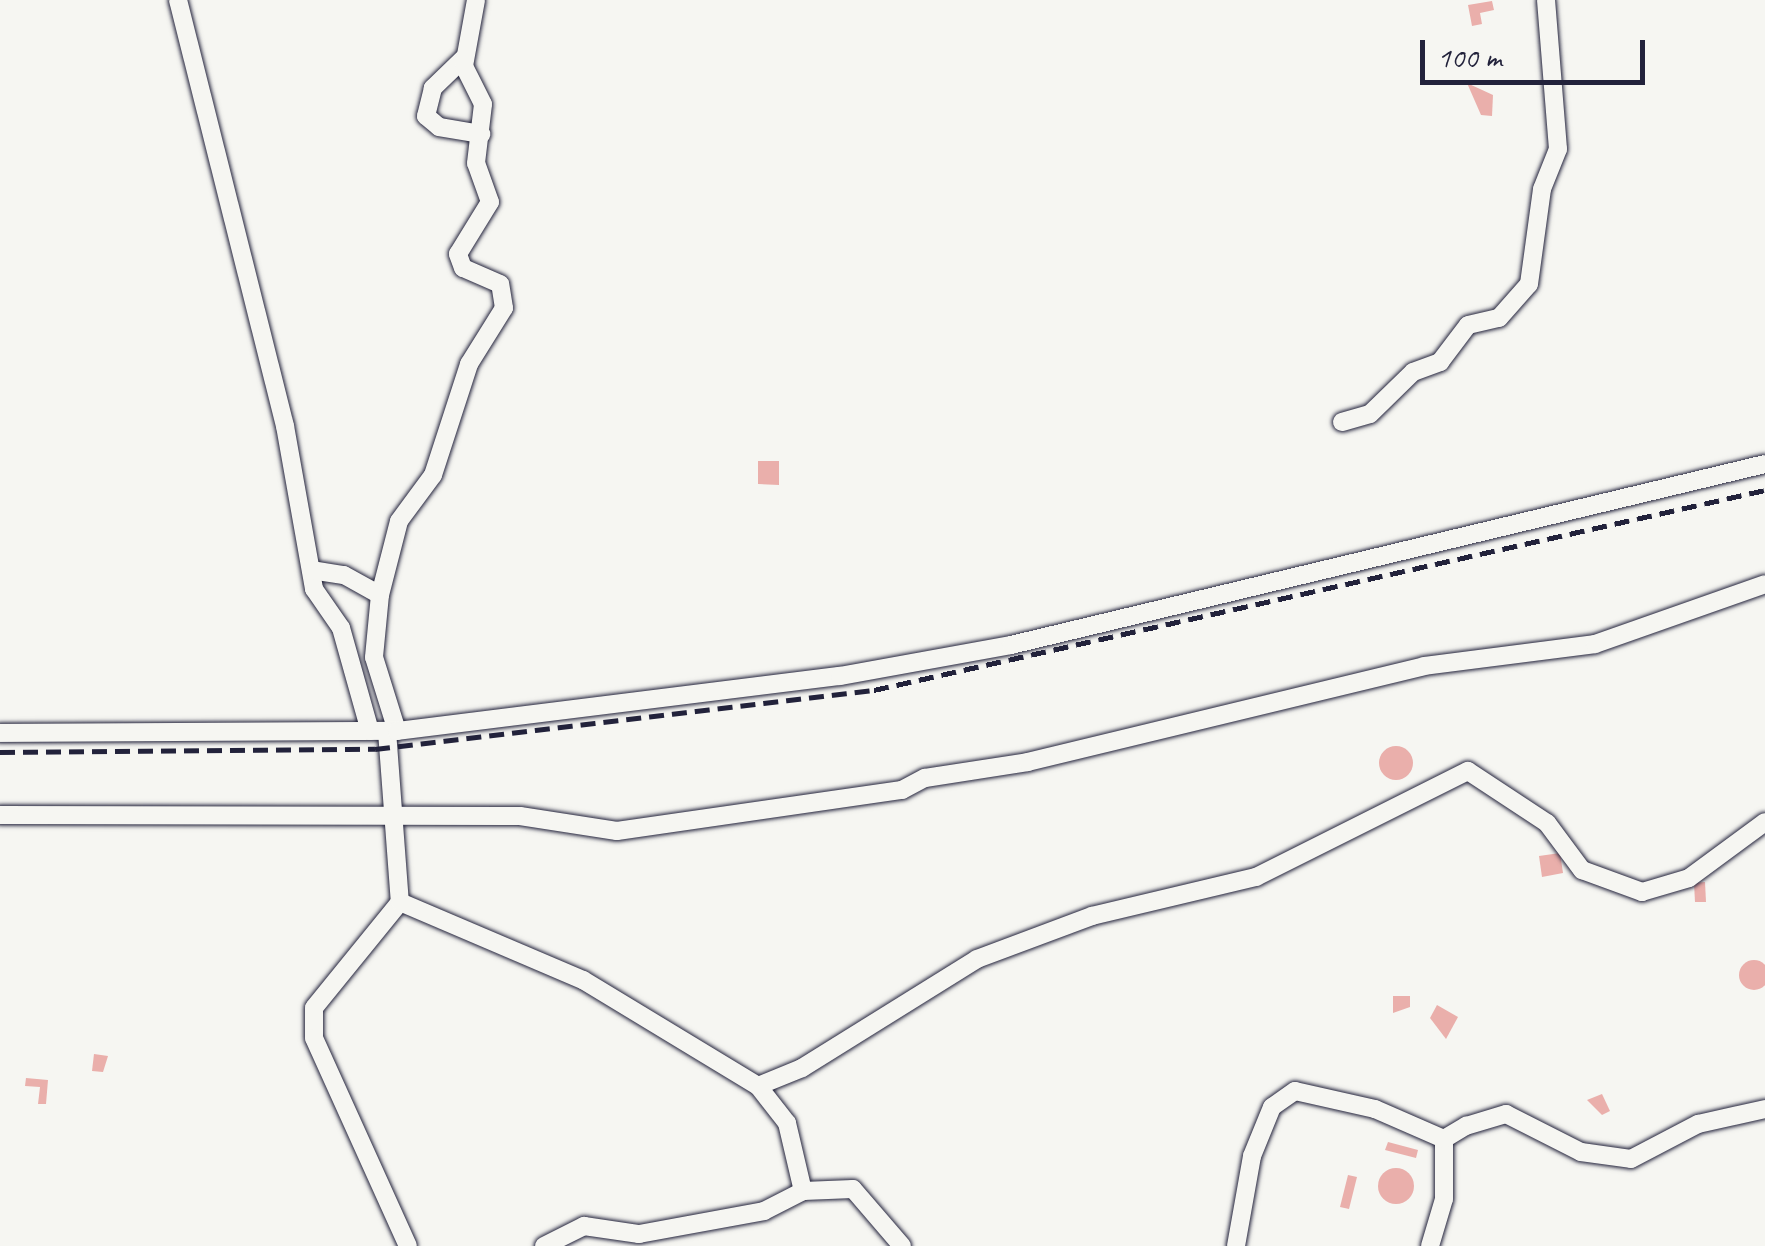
<!DOCTYPE html>
<style>
body{margin:0}
#map{position:relative;width:1765px;height:1246px;overflow:hidden;background:#f6f6f2;font-family:Caveat,sans-serif}
div>[style]{position:absolute}
[style*='--x']{left:calc(var(--x)*1px);top:calc(var(--y)*1px);width:calc(var(--w)*1px);rotate:calc(var(--a)*1deg)}
.building>*{inset:0;background:#eaafab}
.round{border-radius:50%}
.roads{filter:drop-shadow(0 0 2px #22223b) drop-shadow(0 0 2px #22223b)}
.street>*{height:18px;margin:-9px;padding:0 9px;transform-origin:9px;border-radius:9px;background:#f6f6f2}
.rail>*{height:5px;margin-top:-2.5px;transform-origin:0;background:repeating-linear-gradient(90deg,#22223b 0 15px,transparent 0 23px)}
span{translate:-50% -50%;white-space:nowrap;text-align:center;line-height:1.15;-webkit-text-stroke:8px #f6f6f2;paint-order:stroke}
.scale{position:absolute;left:1420px;top:40px;width:225px;height:45px;box-sizing:border-box;border:5px solid #22223b;border-top:0;padding-left:12px;font-size:30px;line-height:35px;white-space:nowrap;color:#22223b;-webkit-text-stroke:8px #f6f6f2;paint-order:stroke}
</style>
<div id="map">
<div class="building">
<div style="clip-path:polygon(1492px 1px,1494px 10px,1480px 13px,1482px 24px,1472px 26px,1468px 5px)"></div>
<div style="clip-path:polygon(1467px 83px,1493px 95px,1492px 116px,1481px 115px)"></div>
<div style="clip-path:polygon(758px 461px,779px 461px,779px 485px,758px 484px)"></div>
<div class="round" style="left:1379px;top:746px;width:34px;height:34px"></div>
<div style="clip-path:polygon(1560px 853px,1563px 873px,1542px 877px,1539px 856px)"></div>
<div style="clip-path:polygon(1705px 882px,1706px 902px,1695px 902px,1694px 883px)"></div>
<div class="round" style="left:1739px;top:960px;width:30px;height:30px"></div>
<div style="clip-path:polygon(1393px 996px,1410px 996px,1410px 1007px,1393px 1013px)"></div>
<div style="clip-path:polygon(1437px 1005px,1458px 1017px,1446px 1039px,1430px 1018px)"></div>
<div style="clip-path:polygon(94px 1054px,108px 1056px,103px 1072px,92px 1071px)"></div>
<div style="clip-path:polygon(26px 1078px,48px 1080px,46px 1104px,38px 1104px,40px 1087px,25px 1086px)"></div>
<div style="clip-path:polygon(1602px 1094px,1610px 1111px,1602px 1115px,1587px 1100px)"></div>
<div style="clip-path:polygon(1388px 1142px,1418px 1150px,1416px 1158px,1385px 1150px)"></div>
<div class="round" style="left:1378px;top:1168px;width:36px;height:36px"></div>
<div style="clip-path:polygon(1348px 1175px,1357px 1177px,1349px 1209px,1340px 1207px)"></div>
</div>
<div class="roads">
<div class="street">
<div style="--x:178;--y:0;--w:439;--a:75.9"></div>
<div style="--x:285;--y:426;--w:166;--a:79.9"></div>
<div style="--x:314;--y:589;--w:47;--a:55.3"></div>
<div style="--x:341;--y:628;--w:107;--a:74.3"></div>
<div style="--x:465;--y:57;--w:45;--a:135.9"></div>
<div style="--x:433;--y:88;--w:29;--a:104"></div>
<div style="--x:426;--y:116;--w:17;--a:40"></div>
<div style="--x:439;--y:127;--w:43;--a:9.5"></div>
<div style="--x:1342;--y:422;--w:29;--a:-16"></div>
<div style="--x:1370;--y:414;--w:60;--a:-44.3"></div>
<div style="--x:1413;--y:372;--w:29;--a:-20"></div>
<div style="--x:1440;--y:362;--w:46;--a:-52.9"></div>
<div style="--x:1468;--y:325;--w:32;--a:-13"></div>
<div style="--x:1499;--y:318;--w:45;--a:-48.6"></div>
<div style="--x:1529;--y:284;--w:96;--a:-82.2"></div>
<div style="--x:1542;--y:189;--w:43;--a:-68.2"></div>
<div style="--x:1558;--y:149;--w:149;--a:-94.6"></div>
<div style="--x:311;--y:570;--w:33;--a:9"></div>
<div style="--x:344;--y:575;--w:41;--a:29.1"></div>
<div style="--x:387;--y:731;--w:171;--a:85.7"></div>
<div style="--x:400;--y:902;--w:136;--a:129.1"></div>
<div style="--x:314;--y:1008;--w:30;--a:90"></div>
<div style="--x:314;--y:1038;--w:228;--a:65.7"></div>
<div style="--x:397;--y:731;--w:77;--a:-107.3"></div>
<div style="--x:374;--y:657;--w:62;--a:-84.5"></div>
<div style="--x:380;--y:595;--w:76;--a:-75.6"></div>
<div style="--x:399;--y:521;--w:57;--a:-53.5"></div>
<div style="--x:433;--y:475;--w:117;--a:-72"></div>
<div style="--x:469;--y:364;--w:66;--a:-58"></div>
<div style="--x:504;--y:308;--w:24;--a:-99"></div>
<div style="--x:500;--y:284;--w:40;--a:-156.6"></div>
<div style="--x:463;--y:268;--w:15;--a:-110"></div>
<div style="--x:458;--y:254;--w:61;--a:-58.4"></div>
<div style="--x:490;--y:202;--w:41;--a:-109.7"></div>
<div style="--x:476;--y:163;--w:59;--a:-83.2"></div>
<div style="--x:483;--y:104;--w:42;--a:-116.6"></div>
<div style="--x:464;--y:66;--w:67;--a:-79.7"></div>
<div style="--x:0;--y:733;--w:397;--a:-0.3"></div>
<div style="--x:397;--y:731;--w:446;--a:-7.1"></div>
<div style="--x:840;--y:676;--w:174;--a:-10.3"></div>
<div style="--x:1011;--y:645;--w:775;--a:-13.5"></div>
<div style="--x:0;--y:815;--w:520;--a:0.11"></div>
<div style="--x:520;--y:816;--w:98;--a:8.8"></div>
<div style="--x:617;--y:831;--w:288;--a:-8.2"></div>
<div style="--x:902;--y:790;--w:26;--a:-28"></div>
<div style="--x:925;--y:778;--w:104;--a:-8.8"></div>
<div style="--x:1028;--y:762;--w:407;--a:-13.6"></div>
<div style="--x:1424;--y:666;--w:172;--a:-7.3"></div>
<div style="--x:1595;--y:644;--w:180;--a:-19.4"></div>
<div style="--x:400;--y:902;--w:199;--a:23.1"></div>
<div style="--x:583;--y:980;--w:205;--a:31.2"></div>
<div style="--x:758;--y:1086;--w:47;--a:51.9"></div>
<div style="--x:787;--y:1123;--w:70;--a:76.8"></div>
<div style="--x:803;--y:1191;--w:50;--a:-2.3"></div>
<div style="--x:853;--y:1189;--w:75;--a:49.3"></div>
<div style="--x:758;--y:1086;--w:48;--a:-22.2"></div>
<div style="--x:802;--y:1068;--w:206;--a:-31.9"></div>
<div style="--x:977;--y:959;--w:123;--a:-20.5"></div>
<div style="--x:1092;--y:916;--w:169;--a:-13.4"></div>
<div style="--x:1256;--y:877;--w:237;--a:-26.6"></div>
<div style="--x:1468;--y:771;--w:95;--a:33.4"></div>
<div style="--x:1547;--y:823;--w:59;--a:53.3"></div>
<div style="--x:1582;--y:870;--w:64;--a:20.1"></div>
<div style="--x:1642;--y:892;--w:49;--a:-16.6"></div>
<div style="--x:1689;--y:878;--w:94;--a:-36.4"></div>
<div style="--x:544;--y:1246;--w:45;--a:-26.6"></div>
<div style="--x:584;--y:1226;--w:56;--a:8.3"></div>
<div style="--x:639;--y:1234;--w:127;--a:-10.4"></div>
<div style="--x:764;--y:1211;--w:44;--a:-27.1"></div>
<div style="--x:1236;--y:1246;--w:91;--a:-79.9"></div>
<div style="--x:1252;--y:1156;--w:53;--a:-67.8"></div>
<div style="--x:1272;--y:1107;--w:28;--a:-35"></div>
<div style="--x:1295;--y:1091;--w:82;--a:12.7"></div>
<div style="--x:1375;--y:1109;--w:75;--a:23.5"></div>
<div style="--x:1430;--y:1246;--w:49;--a:-73.4"></div>
<div style="--x:1444;--y:1199;--w:60;--a:-90"></div>
<div style="--x:1444;--y:1139;--w:26;--a:-31"></div>
<div style="--x:1466;--y:1126;--w:42;--a:-16.7"></div>
<div style="--x:1506;--y:1114;--w:84;--a:26.9"></div>
<div style="--x:1581;--y:1152;--w:50;--a:8"></div>
<div style="--x:1631;--y:1159;--w:76;--a:-27.6"></div>
<div style="--x:1698;--y:1124;--w:69;--a:-12.6"></div>
</div>
</div>
<div class="rail">
<div style="--x:0;--y:752;--w:375;--a:-0.5"></div>
<div style="--x:375;--y:749;--w:502;--a:-6.74"></div>
<div style="--x:874;--y:690;--w:913;--a:-12.65"></div>
</div>
<div class="scale">100 m</div>
</div>
